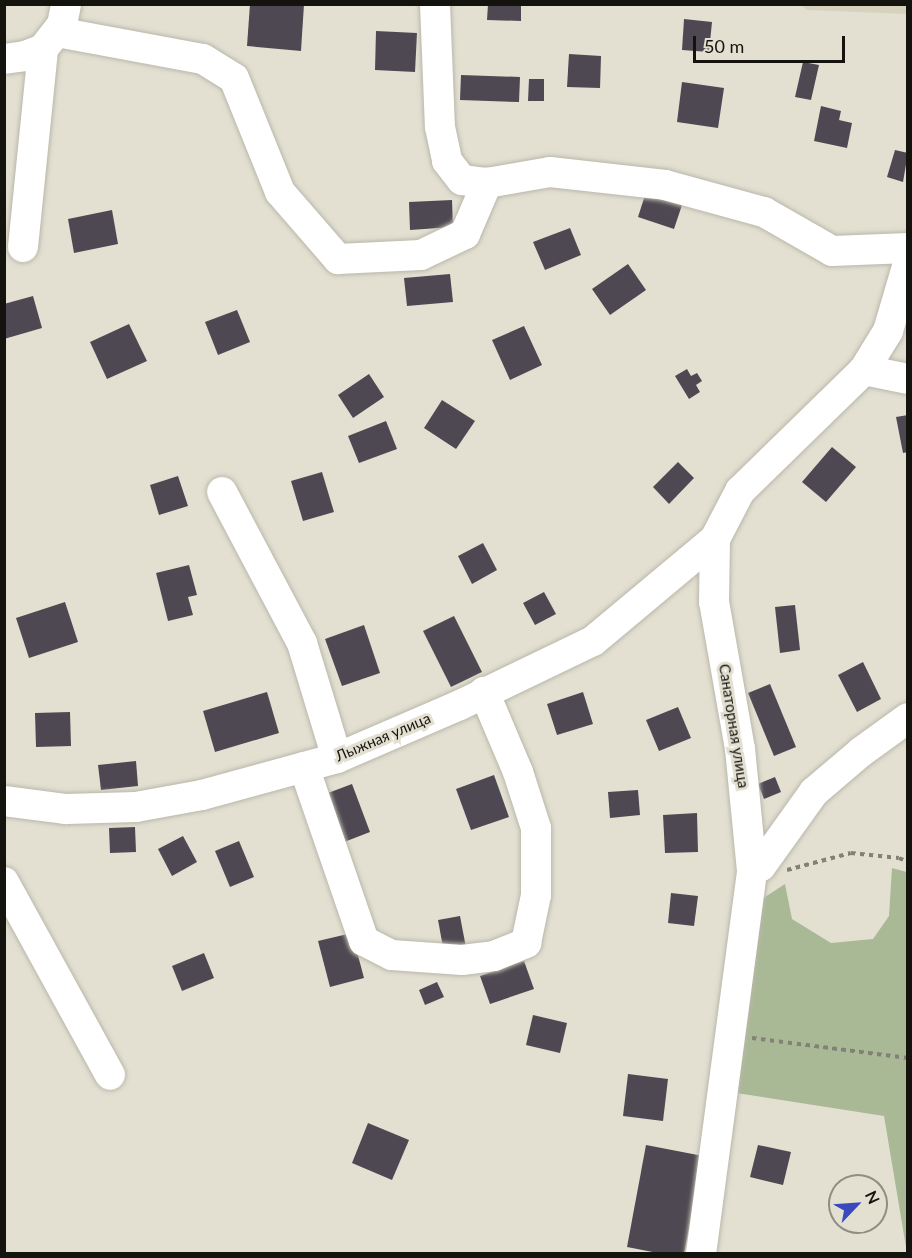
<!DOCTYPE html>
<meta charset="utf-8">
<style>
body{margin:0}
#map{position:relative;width:912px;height:1258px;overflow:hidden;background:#e3e0d2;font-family:Lato,sans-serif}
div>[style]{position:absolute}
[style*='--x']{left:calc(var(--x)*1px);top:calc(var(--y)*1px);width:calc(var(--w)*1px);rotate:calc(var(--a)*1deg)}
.built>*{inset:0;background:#d7d2be}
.green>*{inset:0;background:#a9b995}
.building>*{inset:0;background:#4e4852}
.path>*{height:4px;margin-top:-2px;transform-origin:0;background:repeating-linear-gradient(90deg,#838177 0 4.5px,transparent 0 9px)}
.roads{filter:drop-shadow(0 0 2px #bab7aa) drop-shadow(0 0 2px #bab7aa)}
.minor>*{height:30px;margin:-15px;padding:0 15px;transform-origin:15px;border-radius:15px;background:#fff}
span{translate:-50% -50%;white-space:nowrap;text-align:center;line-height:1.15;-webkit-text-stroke:6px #e3e0d2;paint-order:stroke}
.street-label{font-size:15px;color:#14130e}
.frame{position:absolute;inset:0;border:6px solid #14130e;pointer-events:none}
.north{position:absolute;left:828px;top:1174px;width:60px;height:60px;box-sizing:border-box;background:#e3e0d2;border:2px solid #908e84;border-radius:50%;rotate:65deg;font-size:16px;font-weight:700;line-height:24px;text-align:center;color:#14130e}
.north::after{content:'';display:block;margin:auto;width:21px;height:27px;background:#384abd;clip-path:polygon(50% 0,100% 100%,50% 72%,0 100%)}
.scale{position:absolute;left:693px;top:36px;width:152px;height:27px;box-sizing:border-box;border:3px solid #14130e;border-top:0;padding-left:8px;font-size:18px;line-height:21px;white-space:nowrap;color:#14130e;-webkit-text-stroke:4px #e3e0d2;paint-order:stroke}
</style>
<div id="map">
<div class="built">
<div style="clip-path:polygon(801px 5px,907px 5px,907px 14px,807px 10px)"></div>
</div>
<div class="green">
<div style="clip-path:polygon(892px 868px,907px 872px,907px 1253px,884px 1116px,736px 1093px,762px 899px,785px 884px,792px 919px,831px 943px,873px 939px,889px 916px)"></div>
</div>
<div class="building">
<div style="clip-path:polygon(250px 4px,304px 4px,301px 51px,247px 46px)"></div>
<div style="clip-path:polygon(488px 4px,521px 4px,521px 21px,487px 20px)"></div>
<div style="clip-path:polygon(684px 19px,712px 22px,709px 52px,682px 50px)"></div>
<div style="clip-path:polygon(376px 31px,417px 33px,415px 72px,375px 70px)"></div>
<div style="clip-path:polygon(569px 54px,601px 56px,600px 88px,567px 87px)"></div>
<div style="clip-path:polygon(803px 62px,819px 65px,811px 100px,795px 97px)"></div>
<div style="clip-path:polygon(461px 75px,520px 77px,519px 102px,460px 100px)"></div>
<div style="clip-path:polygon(529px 79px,544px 79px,544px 101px,528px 101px)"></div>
<div style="clip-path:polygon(682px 82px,724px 88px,718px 128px,677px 122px)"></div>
<div style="clip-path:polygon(821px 106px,841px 111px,839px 120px,852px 123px,847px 148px,814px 141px)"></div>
<div style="clip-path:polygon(895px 150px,908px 153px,903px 182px,887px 177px)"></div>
<div style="clip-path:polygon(646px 192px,682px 205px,674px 229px,638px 217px)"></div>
<div style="clip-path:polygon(452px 200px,453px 227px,410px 230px,409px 202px)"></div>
<div style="clip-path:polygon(112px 210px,118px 244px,74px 253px,68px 219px)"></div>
<div style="clip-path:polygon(570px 228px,581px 255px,545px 270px,533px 242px)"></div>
<div style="clip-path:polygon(628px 264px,646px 290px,610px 315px,592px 289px)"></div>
<div style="clip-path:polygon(450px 274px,453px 302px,407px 306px,404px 278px)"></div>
<div style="clip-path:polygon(33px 296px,42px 328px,4px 339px,4px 304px)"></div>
<div style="clip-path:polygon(237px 310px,250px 342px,218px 355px,205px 322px)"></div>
<div style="clip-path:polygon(129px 324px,147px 361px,107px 379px,90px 342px)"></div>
<div style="clip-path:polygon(524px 326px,542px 365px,510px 380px,492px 340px)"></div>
<div style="clip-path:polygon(687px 369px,691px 376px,697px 373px,702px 381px,696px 385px,700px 392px,689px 399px,675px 376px)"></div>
<div style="clip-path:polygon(369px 374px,384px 397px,353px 418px,338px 395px)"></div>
<div style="clip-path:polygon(442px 400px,475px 421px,456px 449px,424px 428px)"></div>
<div style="clip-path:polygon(908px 415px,908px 452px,903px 453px,896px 417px)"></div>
<div style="clip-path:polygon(386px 421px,397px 449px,359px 463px,348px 436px)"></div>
<div style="clip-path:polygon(832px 447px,856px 467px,826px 502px,802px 482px)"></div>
<div style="clip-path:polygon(678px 462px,694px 478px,669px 504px,653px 487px)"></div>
<div style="clip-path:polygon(322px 472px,334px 512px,303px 521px,291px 481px)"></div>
<div style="clip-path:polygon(178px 476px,188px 506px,159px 515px,150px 485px)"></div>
<div style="clip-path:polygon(483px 543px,497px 570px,472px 584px,458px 556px)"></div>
<div style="clip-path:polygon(189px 565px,197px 595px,188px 597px,193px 615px,168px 621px,156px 573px)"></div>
<div style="clip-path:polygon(544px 592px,556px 614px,535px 625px,523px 603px)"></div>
<div style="clip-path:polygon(65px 602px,78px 642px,29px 658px,16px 618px)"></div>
<div style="clip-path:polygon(795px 605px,800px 650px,780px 653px,775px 607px)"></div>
<div style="clip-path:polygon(454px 616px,482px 672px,451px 687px,423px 631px)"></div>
<div style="clip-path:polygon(364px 625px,380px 673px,342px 686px,325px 639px)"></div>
<div style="clip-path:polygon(863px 662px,881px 699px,857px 712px,838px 675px)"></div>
<div style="clip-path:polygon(770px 684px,796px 747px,774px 756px,748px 693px)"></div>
<div style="clip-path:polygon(267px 692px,279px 733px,215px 752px,203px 711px)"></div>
<div style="clip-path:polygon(583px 692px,593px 724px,557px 735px,547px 704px)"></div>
<div style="clip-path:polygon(678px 707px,691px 738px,659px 751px,646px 720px)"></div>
<div style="clip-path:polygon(70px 712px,71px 746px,36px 747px,35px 713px)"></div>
<div style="clip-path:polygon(136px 761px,138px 786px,101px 790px,98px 765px)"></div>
<div style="clip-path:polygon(494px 775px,509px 817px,471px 830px,456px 789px)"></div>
<div style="clip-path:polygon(775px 777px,781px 792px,764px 799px,758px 784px)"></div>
<div style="clip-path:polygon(352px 784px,370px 832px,339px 844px,320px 796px)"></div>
<div style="clip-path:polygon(638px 790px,640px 815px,610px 818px,608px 792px)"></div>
<div style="clip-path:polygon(697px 813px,698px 852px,665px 853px,663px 815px)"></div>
<div style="clip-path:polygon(135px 827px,136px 852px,110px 853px,109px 828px)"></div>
<div style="clip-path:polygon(183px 836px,197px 862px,172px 876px,158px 849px)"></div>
<div style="clip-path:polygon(239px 841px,254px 877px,230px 887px,215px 851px)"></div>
<div style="clip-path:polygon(671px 893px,698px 896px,694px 926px,668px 923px)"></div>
<div style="clip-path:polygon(460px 916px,467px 953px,445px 958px,438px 920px)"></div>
<div style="clip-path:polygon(352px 933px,364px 978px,330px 987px,318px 941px)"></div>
<div style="clip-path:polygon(204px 953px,214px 978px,182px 991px,172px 966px)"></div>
<div style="clip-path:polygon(524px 961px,534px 989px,490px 1004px,480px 976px)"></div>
<div style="clip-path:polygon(437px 982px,444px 997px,425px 1005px,419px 990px)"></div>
<div style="clip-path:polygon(533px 1015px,567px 1023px,560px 1053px,526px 1045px)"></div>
<div style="clip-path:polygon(628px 1074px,668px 1079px,663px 1121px,623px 1116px)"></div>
<div style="clip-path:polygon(368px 1123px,409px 1140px,392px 1180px,352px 1163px)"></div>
<div style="clip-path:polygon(646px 1145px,703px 1156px,684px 1254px,663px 1254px,627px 1247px)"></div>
<div style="clip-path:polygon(758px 1145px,791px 1152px,783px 1185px,750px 1177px)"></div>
</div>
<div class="path">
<div style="--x:787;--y:870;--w:66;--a:-14.9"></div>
<div style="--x:851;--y:853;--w:48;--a:5.9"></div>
<div style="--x:899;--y:858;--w:10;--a:24"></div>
<div style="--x:752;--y:1038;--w:157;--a:7.3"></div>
</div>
<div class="roads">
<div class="minor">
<div style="--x:435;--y:4;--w:123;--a:87.7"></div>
<div style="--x:440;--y:127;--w:35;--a:78"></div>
<div style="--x:447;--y:161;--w:24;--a:52"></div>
<div style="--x:462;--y:180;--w:25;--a:7"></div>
<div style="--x:57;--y:32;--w:148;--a:10.5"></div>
<div style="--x:203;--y:59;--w:36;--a:32"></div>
<div style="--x:234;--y:78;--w:123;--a:68"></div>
<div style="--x:280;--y:192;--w:89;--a:49.1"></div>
<div style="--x:338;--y:259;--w:83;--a:-2.8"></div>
<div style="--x:421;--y:255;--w:49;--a:-25.5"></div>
<div style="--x:465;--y:234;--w:56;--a:-66.7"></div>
<div style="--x:487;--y:183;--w:64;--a:-9.9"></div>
<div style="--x:550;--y:172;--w:116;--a:6.4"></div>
<div style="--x:665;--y:185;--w:103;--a:15.3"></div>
<div style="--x:764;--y:212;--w:78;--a:29.8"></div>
<div style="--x:832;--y:251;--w:76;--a:-2.3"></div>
<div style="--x:4;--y:59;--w:21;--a:-8"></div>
<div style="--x:25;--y:56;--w:19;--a:-21"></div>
<div style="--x:43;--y:49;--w:31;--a:-52"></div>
<div style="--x:62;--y:25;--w:21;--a:-79"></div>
<div style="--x:23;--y:247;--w:199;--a:-84.2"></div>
<div style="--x:864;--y:370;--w:45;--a:11.6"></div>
<div style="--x:222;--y:492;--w:171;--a:62.1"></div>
<div style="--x:302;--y:643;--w:120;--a:73.1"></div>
<div style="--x:304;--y:767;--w:184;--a:71"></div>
<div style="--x:364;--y:941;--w:31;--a:27"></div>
<div style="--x:392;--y:955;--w:70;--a:4.1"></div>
<div style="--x:462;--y:960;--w:32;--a:-7"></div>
<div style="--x:494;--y:956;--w:35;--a:-22"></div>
<div style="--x:526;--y:943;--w:49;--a:-78.2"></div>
<div style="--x:536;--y:895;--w:67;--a:-90"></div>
<div style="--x:536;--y:828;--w:59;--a:-107.8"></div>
<div style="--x:518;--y:772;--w:87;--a:-113"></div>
<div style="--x:4;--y:801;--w:63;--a:7.4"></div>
<div style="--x:66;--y:809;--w:70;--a:-1.6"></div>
<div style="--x:136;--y:807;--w:67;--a:-10.3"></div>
<div style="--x:202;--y:795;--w:140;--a:-15.3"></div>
<div style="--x:337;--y:758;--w:134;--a:-23.3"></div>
<div style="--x:460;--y:705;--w:148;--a:-25.7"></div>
<div style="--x:593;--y:641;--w:159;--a:-39.9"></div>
<div style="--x:752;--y:871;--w:10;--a:-29"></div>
<div style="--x:761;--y:866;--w:91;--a:-54.4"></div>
<div style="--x:814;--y:792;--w:62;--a:-40.4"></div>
<div style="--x:861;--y:752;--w:58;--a:-35.9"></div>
<div style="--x:4;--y:882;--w:220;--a:61.2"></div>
<div style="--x:701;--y:1254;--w:386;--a:-82.4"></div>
<div style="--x:752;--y:871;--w:123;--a:-95.6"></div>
<div style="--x:740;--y:749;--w:149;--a:-100"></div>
<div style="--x:714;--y:602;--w:63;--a:-89.1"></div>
<div style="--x:715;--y:539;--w:54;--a:-62.5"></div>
<div style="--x:740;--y:491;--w:173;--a:-44.3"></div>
<div style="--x:864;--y:370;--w:46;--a:-58.4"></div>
<div style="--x:888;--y:331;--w:71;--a:-73.6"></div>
</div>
</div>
<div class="street-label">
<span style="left:734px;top:726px;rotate:81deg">Санаторная улица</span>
<span style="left:383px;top:737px;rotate:-23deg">Лыжная улица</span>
</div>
<div class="frame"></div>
<div class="north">N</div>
<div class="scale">50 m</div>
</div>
